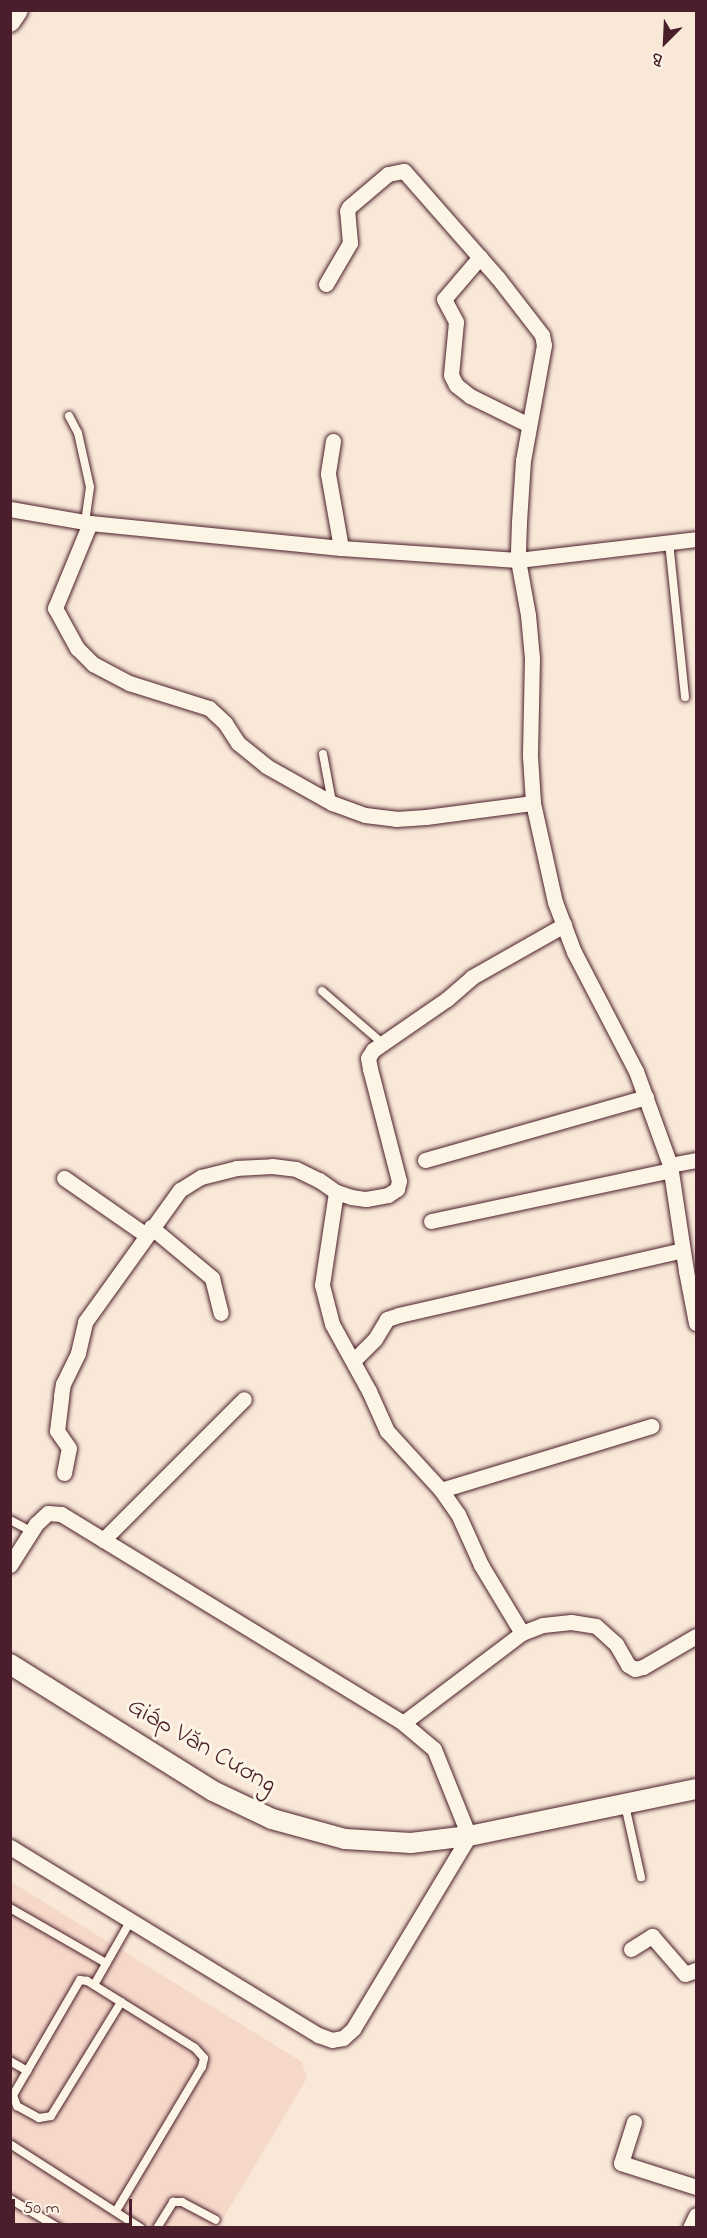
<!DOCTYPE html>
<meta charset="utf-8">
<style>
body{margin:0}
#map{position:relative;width:707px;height:2238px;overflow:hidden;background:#f9e8d8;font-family:"Indie Flower",sans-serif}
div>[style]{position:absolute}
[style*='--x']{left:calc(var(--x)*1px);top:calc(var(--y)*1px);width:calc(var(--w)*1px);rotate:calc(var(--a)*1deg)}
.built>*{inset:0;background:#f6d8c9}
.roads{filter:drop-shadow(0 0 2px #4a1f2b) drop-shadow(0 0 2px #4a1f2b)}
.service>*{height:8px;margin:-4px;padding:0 4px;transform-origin:4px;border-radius:4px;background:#fcf5e5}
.minor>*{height:15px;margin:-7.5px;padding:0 7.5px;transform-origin:7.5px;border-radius:7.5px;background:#fcf5e5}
.tertiary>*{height:20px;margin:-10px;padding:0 10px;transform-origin:10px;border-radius:10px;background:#fcf5e5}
span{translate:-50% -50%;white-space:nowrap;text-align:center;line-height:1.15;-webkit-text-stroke:6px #fcf5e5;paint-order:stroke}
.street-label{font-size:26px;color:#4a1f2b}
.frame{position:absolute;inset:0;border:12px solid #4a1f2b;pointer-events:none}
.north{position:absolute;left:635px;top:12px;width:60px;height:60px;-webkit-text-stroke:4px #fcf5e5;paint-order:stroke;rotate:204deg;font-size:16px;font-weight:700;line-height:24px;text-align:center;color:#4a1f2b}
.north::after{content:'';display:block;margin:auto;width:21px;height:27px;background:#4a1f2b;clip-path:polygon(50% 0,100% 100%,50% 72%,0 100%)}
.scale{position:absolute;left:12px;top:2199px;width:120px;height:27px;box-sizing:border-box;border:3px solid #4a1f2b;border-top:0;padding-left:8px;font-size:18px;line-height:21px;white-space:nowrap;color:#4a1f2b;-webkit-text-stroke:4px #fcf5e5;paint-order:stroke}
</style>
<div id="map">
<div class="built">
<div style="clip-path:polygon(10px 1881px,302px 2062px,307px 2078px,218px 2227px,11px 2227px)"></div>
</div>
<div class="roads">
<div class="service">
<div style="--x:69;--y:416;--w:19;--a:62"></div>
<div style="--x:78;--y:433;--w:55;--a:77.5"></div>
<div style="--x:90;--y:487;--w:35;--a:98"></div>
<div style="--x:669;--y:542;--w:156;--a:84.1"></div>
<div style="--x:323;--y:754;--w:49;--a:79.4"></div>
<div style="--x:322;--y:991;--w:79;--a:40.9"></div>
<div style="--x:10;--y:1520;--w:24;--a:28"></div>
<div style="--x:625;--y:1805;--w:74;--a:77.5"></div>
<div style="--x:10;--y:1908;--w:111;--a:29.8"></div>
<div style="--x:94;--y:1985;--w:73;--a:-60.3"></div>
<div style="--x:10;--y:2061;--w:20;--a:30"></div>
<div style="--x:10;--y:2144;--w:156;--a:32.7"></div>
<div style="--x:10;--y:2199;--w:57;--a:30.6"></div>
<div style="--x:116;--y:2211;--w:168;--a:-59.2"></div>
<div style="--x:202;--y:2067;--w:9;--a:-77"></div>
<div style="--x:204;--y:2058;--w:13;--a:-132"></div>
<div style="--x:195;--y:2048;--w:87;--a:-148.1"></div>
<div style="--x:121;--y:2002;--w:40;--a:-148"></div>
<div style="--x:87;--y:1981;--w:7;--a:-172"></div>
<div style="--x:80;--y:1980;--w:133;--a:120.2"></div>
<div style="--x:13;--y:2095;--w:12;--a:70"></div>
<div style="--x:17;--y:2106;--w:25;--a:29"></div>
<div style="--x:39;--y:2118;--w:12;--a:-9"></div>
<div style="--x:51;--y:2116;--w:134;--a:-58.4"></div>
<div style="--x:157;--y:2228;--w:31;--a:-58"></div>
<div style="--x:173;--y:2202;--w:9;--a:0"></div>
<div style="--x:182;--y:2202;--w:38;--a:28"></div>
</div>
<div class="minor">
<div style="--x:480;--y:257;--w:55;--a:130.6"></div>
<div style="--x:444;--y:299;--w:26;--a:62"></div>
<div style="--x:456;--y:322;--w:53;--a:95.4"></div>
<div style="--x:451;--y:375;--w:11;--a:63"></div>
<div style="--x:456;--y:385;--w:18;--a:38"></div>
<div style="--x:470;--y:396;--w:66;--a:26.2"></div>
<div style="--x:326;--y:284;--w:48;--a:-59.7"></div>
<div style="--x:350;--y:243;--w:32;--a:-95"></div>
<div style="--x:347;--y:211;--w:4;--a:-63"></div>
<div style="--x:349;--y:207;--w:51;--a:-40.2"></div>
<div style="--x:388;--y:174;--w:16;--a:-11"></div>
<div style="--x:404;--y:171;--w:142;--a:48.7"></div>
<div style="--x:498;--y:278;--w:72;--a:52.3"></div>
<div style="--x:542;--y:335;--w:10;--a:79"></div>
<div style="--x:544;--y:345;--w:117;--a:100.3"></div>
<div style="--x:523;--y:460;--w:62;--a:93.7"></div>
<div style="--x:519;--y:522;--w:38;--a:92"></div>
<div style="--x:518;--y:560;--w:56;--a:79.7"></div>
<div style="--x:528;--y:615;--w:43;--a:84.7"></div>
<div style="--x:532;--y:658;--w:98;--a:91.2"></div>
<div style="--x:530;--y:756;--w:47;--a:86.3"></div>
<div style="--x:533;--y:803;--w:101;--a:77.5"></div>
<div style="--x:555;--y:902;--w:53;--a:69.2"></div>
<div style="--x:574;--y:952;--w:134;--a:62.5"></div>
<div style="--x:636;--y:1071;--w:100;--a:70.1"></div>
<div style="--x:670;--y:1165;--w:107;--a:81.4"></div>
<div style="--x:686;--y:1271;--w:53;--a:79.1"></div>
<div style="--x:333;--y:441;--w:33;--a:99"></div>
<div style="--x:328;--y:474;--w:75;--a:80"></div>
<div style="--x:10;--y:509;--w:81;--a:9.9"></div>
<div style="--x:90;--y:523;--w:252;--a:5.7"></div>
<div style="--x:341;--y:548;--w:177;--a:3.9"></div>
<div style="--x:518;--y:560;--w:179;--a:-6.7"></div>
<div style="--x:90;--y:523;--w:92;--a:112.4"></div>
<div style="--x:55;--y:608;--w:46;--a:61.2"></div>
<div style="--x:77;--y:648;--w:23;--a:45"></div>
<div style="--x:93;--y:664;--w:41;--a:27.8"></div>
<div style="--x:129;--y:683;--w:84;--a:17.4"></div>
<div style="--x:209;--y:708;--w:22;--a:43"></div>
<div style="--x:225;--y:723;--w:24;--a:57"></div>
<div style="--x:238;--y:743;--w:36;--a:39"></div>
<div style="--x:266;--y:766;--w:76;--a:29.3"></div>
<div style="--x:332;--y:803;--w:35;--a:20"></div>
<div style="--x:365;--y:815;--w:31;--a:7"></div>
<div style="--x:396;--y:819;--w:30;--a:-4"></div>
<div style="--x:426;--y:817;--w:108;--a:-7.5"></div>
<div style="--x:425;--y:1160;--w:230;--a:-15.9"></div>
<div style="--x:670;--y:1165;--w:26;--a:-11"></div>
<div style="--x:64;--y:1178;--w:100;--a:34.8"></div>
<div style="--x:336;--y:1192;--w:94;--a:98.6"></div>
<div style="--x:322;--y:1285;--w:40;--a:75.6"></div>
<div style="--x:332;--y:1324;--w:77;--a:61.1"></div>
<div style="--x:369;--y:1391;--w:44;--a:65.8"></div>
<div style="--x:387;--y:1431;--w:80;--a:47.5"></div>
<div style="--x:441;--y:1490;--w:29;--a:55"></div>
<div style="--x:458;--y:1514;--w:56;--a:65.7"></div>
<div style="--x:481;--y:1565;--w:79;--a:58.9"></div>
<div style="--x:431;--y:1221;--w:245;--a:-12"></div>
<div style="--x:151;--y:1227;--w:80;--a:39.9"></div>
<div style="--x:212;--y:1278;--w:36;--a:76"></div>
<div style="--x:353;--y:1361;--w:31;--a:-45"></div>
<div style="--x:375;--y:1339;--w:23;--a:-59"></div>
<div style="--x:387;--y:1319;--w:13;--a:-18"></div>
<div style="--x:399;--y:1315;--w:290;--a:-12.9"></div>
<div style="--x:64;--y:1473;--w:25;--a:-79"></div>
<div style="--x:69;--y:1448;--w:21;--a:-125"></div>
<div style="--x:57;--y:1431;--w:35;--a:-83"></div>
<div style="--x:61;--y:1396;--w:12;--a:-81"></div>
<div style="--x:63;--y:1384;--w:34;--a:-64"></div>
<div style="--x:78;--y:1353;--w:32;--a:-77"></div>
<div style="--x:85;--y:1322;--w:163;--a:-54.3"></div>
<div style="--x:180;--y:1190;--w:25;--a:-32"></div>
<div style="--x:201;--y:1177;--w:36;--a:-14"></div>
<div style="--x:236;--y:1168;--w:36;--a:-3"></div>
<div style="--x:272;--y:1166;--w:24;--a:7"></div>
<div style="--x:296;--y:1169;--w:25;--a:26"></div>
<div style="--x:319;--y:1180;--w:21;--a:35"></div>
<div style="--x:336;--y:1192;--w:16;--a:18"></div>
<div style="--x:351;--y:1197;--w:15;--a:8"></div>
<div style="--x:366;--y:1199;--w:22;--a:-10"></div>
<div style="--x:388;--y:1195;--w:11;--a:-34"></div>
<div style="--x:397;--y:1189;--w:8;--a:-76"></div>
<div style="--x:399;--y:1181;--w:116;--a:-104.5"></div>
<div style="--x:370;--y:1069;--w:11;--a:-100"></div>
<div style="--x:368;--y:1058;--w:9;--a:-58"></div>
<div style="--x:373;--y:1050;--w:90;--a:-34.6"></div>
<div style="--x:447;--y:999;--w:33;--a:-41"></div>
<div style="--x:472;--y:977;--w:106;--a:-29.5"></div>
<div style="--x:441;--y:1490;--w:220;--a:-16.9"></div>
<div style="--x:103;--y:1540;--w:199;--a:-45"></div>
<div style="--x:10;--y:1565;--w:49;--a:-57.6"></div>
<div style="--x:36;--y:1524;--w:16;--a:-43"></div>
<div style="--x:48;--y:1513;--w:13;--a:4"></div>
<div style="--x:61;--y:1514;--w:401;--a:31.4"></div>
<div style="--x:403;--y:1723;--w:40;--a:40"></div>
<div style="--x:434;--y:1749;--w:94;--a:68.1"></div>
<div style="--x:469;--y:1836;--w:225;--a:121"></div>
<div style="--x:353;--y:2029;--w:13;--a:138"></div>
<div style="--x:343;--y:2038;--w:11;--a:170"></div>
<div style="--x:332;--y:2040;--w:15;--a:-160"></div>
<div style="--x:318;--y:2035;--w:361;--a:-148.6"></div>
<div style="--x:403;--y:1723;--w:149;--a:-37.1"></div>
<div style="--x:522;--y:1633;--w:22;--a:-21"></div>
<div style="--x:543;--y:1625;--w:28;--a:-6"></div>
<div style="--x:571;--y:1622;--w:25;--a:9"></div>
<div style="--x:596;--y:1626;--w:27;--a:42"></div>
<div style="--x:616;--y:1644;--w:24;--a:60"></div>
<div style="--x:628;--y:1665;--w:8;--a:30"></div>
<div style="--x:635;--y:1669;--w:8;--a:-14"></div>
<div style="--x:643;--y:1667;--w:61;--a:-30.3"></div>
<div style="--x:631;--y:1949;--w:25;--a:-32"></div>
<div style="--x:652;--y:1936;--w:50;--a:49"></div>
<div style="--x:685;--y:1974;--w:12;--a:-20"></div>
<div style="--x:634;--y:2122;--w:43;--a:107.6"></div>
<div style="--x:621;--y:2163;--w:79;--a:17.7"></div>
<div style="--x:690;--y:2228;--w:14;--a:-65"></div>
</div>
<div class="tertiary">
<div style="--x:10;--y:22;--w:14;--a:-56"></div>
<div style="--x:10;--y:1664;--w:239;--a:32"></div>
<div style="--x:213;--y:1791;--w:65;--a:25.4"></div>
<div style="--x:272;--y:1819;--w:76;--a:15.3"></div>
<div style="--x:345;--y:1839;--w:66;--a:3.5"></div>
<div style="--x:411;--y:1843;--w:58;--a:-6.9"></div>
<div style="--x:469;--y:1836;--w:232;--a:-11.7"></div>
</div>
</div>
<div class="street-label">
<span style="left:201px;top:1747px;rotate:30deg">Giáp Văn Cương</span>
</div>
<div class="frame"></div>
<div class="north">B</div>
<div class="scale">50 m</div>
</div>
